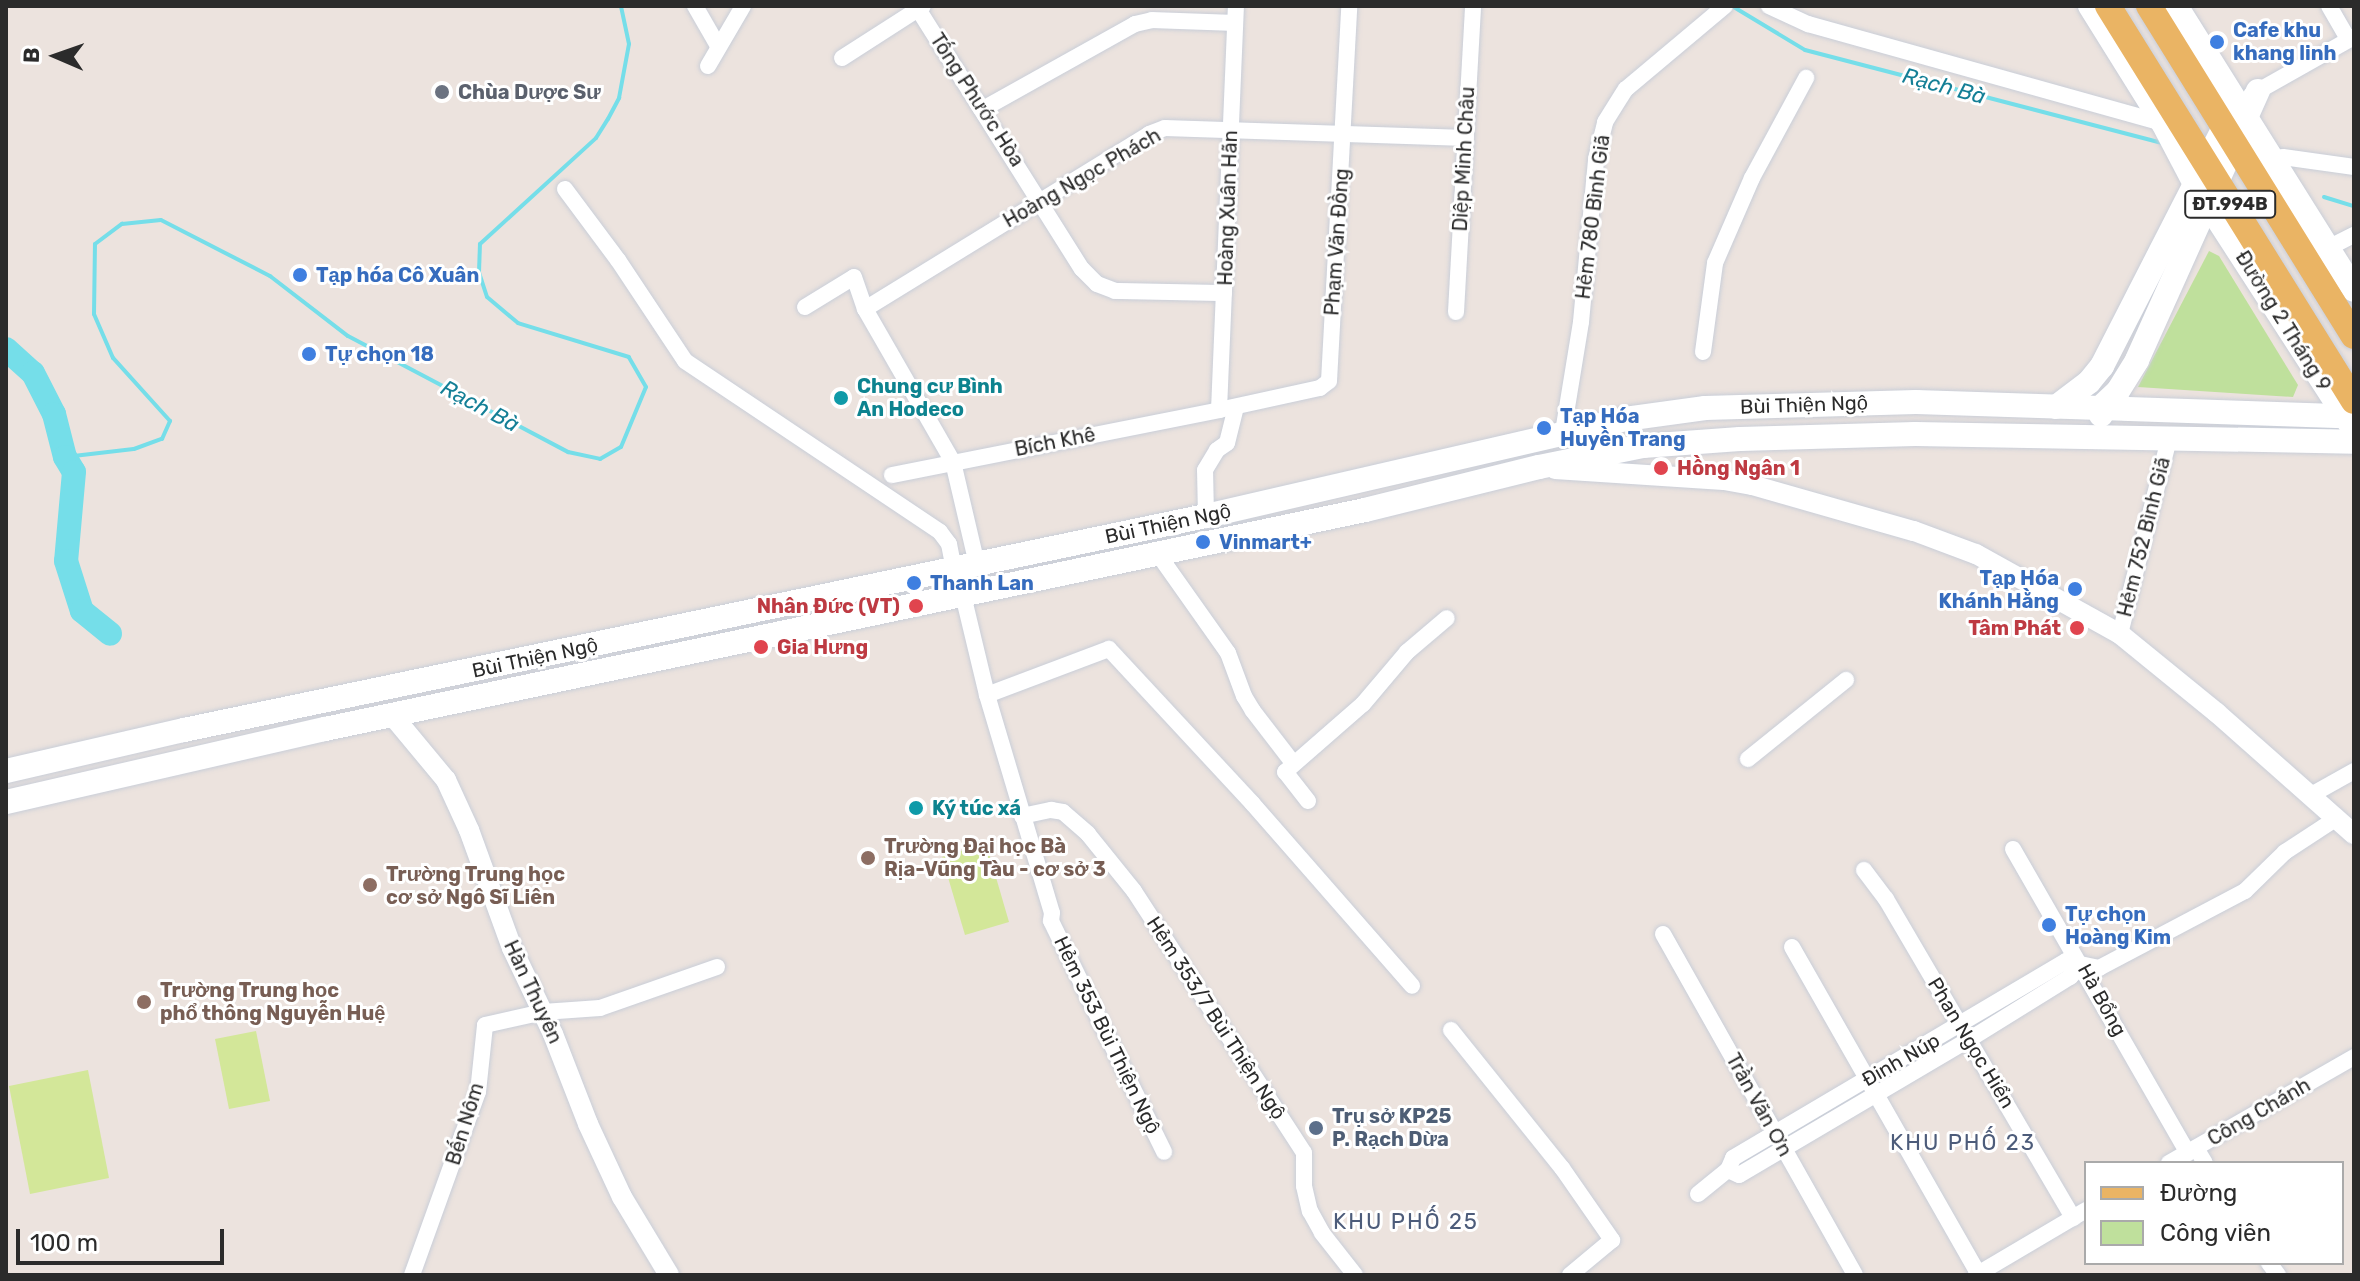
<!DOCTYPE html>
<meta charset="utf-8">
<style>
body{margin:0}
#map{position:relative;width:2360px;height:1281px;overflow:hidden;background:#ece3de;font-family:Rubik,sans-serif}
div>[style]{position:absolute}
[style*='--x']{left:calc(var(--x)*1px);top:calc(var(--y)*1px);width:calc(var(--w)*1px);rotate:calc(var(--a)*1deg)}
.green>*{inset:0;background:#bfe09c}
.pitch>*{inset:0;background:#d3e799}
.stream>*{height:4px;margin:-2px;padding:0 2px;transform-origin:2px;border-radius:2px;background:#75dee9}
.river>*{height:24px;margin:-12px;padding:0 12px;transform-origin:12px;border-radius:12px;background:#75dee9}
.roads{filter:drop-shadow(0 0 2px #c9ced8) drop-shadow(0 0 2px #c9ced8)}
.minor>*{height:16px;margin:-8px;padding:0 8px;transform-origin:8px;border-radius:8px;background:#fff}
.tertiary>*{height:20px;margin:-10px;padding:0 10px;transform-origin:10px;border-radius:10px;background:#fff}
.secondary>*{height:24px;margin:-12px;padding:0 12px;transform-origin:12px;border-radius:12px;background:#fff}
.primary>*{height:26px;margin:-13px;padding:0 13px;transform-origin:13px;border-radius:13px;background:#eab464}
.dots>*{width:22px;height:22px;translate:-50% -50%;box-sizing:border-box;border:4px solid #fff;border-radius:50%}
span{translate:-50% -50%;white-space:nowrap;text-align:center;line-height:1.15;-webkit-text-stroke:6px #fff;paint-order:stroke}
.shield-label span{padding:2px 6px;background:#fff;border:2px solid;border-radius:6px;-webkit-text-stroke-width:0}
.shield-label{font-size:18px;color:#2b2b2b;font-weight:700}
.shop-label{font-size:20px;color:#366cbe;font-weight:700}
.left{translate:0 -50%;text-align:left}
.right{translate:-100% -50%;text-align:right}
.worship-label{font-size:20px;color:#5b616d;font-weight:700}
.street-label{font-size:20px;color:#2b2b2b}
.culture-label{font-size:20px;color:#0d838f;font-weight:700}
.health-label{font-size:20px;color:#be3a42;font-weight:700}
.education-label{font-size:20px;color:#785e54;font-weight:700}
.service-label{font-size:20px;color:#4e5e75;font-weight:700}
.water-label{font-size:22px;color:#147f96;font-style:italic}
.neighbourhood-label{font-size:22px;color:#4d5c7a;letter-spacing:2px}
.frame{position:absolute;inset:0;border:8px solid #2b2b2b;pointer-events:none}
.legend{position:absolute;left:2084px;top:1161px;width:260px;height:104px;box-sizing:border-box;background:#fff;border:2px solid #aaa;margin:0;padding:10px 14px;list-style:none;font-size:24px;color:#2b2b2b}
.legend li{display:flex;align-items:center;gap:16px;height:40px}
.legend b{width:40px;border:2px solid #aaa}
.north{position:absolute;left:16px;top:16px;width:80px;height:80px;-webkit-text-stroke:6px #fff;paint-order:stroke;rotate:272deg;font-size:22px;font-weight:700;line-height:32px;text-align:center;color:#2b2b2b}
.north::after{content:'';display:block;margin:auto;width:28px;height:36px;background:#2b2b2b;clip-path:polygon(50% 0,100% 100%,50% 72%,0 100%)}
.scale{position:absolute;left:16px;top:1229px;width:208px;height:36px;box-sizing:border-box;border:4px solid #2b2b2b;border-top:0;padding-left:10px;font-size:24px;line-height:28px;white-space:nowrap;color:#2b2b2b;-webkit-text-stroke:6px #fff;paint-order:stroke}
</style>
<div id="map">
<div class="green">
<div style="clip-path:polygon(2209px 251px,2219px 256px,2298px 385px,2293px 397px,2138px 387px)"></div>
</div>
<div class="pitch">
<div style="clip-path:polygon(986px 843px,1009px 922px,965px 935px,942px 857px)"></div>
<div style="clip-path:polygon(256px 1031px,270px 1101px,229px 1109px,215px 1039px)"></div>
<div style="clip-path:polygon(88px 1070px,109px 1178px,30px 1194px,9px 1086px)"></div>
</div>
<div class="stream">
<div style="--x:1732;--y:6;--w:85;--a:31.1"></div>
<div style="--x:1805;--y:50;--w:370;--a:14.6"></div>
<div style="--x:2324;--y:197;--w:31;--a:17"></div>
<div style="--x:65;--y:457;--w:69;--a:-6.6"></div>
<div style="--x:134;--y:449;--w:30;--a:-20"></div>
<div style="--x:162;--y:439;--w:20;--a:-66"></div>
<div style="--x:170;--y:421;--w:85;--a:-132.1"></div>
<div style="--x:113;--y:358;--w:48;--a:-113.4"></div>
<div style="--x:94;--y:314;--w:70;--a:-89.2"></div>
<div style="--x:95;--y:244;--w:34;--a:-37"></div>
<div style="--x:122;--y:224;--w:39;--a:-6"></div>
<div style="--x:161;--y:220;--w:123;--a:27.2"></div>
<div style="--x:270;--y:276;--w:98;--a:37.6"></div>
<div style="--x:348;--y:336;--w:249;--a:27.8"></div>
<div style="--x:568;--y:452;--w:33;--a:12"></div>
<div style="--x:600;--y:459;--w:24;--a:-30"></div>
<div style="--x:621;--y:447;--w:65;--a:-67.4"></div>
<div style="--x:646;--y:387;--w:34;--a:-120"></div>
<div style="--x:629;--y:357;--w:116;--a:-163"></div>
<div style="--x:518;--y:323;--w:40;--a:-140"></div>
<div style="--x:487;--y:297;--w:26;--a:-108"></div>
<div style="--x:479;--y:272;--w:28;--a:-88"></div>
<div style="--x:480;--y:244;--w:157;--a:-42.4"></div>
<div style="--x:596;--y:138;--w:22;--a:-58"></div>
<div style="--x:608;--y:119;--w:24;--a:-62"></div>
<div style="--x:619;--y:98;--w:55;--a:-79.5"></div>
<div style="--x:629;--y:44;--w:39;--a:-102"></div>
</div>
<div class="river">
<div style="--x:6;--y:349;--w:36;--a:42"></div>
<div style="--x:33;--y:373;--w:46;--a:62.9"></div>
<div style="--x:54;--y:414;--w:44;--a:75.7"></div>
<div style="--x:65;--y:457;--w:17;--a:59"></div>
<div style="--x:74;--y:472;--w:89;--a:95.1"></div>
<div style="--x:66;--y:561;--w:52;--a:72.3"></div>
<div style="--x:82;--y:611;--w:36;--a:39"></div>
</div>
<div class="roads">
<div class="minor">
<div style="--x:695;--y:6;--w:46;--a:60.1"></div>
<div style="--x:1769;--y:6;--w:43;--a:24.8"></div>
<div style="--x:1808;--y:24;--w:369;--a:15.6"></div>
<div style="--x:2329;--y:6;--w:39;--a:60"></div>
<div style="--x:918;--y:9;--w:307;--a:57.8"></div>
<div style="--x:1082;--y:269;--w:21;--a:45"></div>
<div style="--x:1097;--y:284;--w:19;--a:21"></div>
<div style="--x:1115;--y:291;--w:109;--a:1.1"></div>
<div style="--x:842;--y:58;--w:96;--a:-32.7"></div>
<div style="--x:708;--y:66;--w:69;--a:-59.7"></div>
<div style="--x:2251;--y:95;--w:118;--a:-29.4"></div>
<div style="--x:983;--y:109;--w:174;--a:-29.2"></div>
<div style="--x:1135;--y:24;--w:17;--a:-13"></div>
<div style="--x:1152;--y:20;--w:83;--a:2.1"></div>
<div style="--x:2272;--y:160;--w:11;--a:-15"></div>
<div style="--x:2283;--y:157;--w:72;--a:8"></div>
<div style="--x:565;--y:189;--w:89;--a:53.3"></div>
<div style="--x:618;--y:260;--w:121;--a:56.4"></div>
<div style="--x:685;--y:361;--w:307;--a:33.8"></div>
<div style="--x:940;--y:532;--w:15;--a:53"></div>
<div style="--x:949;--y:544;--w:25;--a:79"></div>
<div style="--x:2328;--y:248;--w:29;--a:-27"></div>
<div style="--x:805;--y:307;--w:57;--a:-31.5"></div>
<div style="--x:854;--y:277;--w:34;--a:71"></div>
<div style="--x:865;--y:309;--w:177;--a:60.1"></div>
<div style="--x:953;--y:462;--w:105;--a:76.8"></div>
<div style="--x:865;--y:309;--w:334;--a:-31.6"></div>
<div style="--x:1149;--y:134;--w:17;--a:-21"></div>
<div style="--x:1165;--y:128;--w:301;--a:1.9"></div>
<div style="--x:1456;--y:312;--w:306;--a:-86.8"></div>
<div style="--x:1703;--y:352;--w:90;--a:-82.3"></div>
<div style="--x:1715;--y:263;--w:93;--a:-66.5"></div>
<div style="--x:1752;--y:178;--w:114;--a:-61.6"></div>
<div style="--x:1219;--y:410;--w:404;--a:-87.6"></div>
<div style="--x:1563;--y:432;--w:111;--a:-80.7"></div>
<div style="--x:1581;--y:322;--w:164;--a:-84.7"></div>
<div style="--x:1596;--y:159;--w:38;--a:-76"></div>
<div style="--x:1605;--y:122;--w:39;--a:-58"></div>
<div style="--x:1626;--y:89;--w:129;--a:-40"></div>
<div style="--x:892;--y:475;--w:333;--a:-11.2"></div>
<div style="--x:1219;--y:410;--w:103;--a:-12.3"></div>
<div style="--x:1320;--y:388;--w:11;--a:-38"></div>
<div style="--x:1329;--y:381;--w:376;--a:-86.9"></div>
<div style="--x:1206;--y:516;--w:46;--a:-91.2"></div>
<div style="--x:1205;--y:470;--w:23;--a:-59"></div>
<div style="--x:1217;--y:450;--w:12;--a:-35"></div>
<div style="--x:1227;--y:443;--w:37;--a:-76"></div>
<div style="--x:1158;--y:554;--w:121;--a:54.7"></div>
<div style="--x:1228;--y:653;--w:46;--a:69.6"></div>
<div style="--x:1244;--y:696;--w:17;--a:59"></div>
<div style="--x:1253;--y:711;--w:66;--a:52.4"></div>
<div style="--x:963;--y:595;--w:103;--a:76.5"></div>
<div style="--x:987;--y:695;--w:227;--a:73.4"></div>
<div style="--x:1052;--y:913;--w:8;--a:97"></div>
<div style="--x:1051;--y:921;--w:257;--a:63.9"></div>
<div style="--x:2120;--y:634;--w:201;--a:-75.9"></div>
<div style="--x:987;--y:695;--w:130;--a:-20.7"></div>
<div style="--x:1109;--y:649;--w:210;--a:47.1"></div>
<div style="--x:1252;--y:803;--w:243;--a:48.8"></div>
<div style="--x:1748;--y:759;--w:126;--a:-38.9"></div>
<div style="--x:2311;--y:795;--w:49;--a:-29.2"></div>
<div style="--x:1308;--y:801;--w:37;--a:-128"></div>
<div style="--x:1285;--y:772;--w:103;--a:-41.1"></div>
<div style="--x:1363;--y:704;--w:68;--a:-49.8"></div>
<div style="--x:1407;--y:652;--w:52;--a:-40.4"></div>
<div style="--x:1022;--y:816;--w:30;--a:-12"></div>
<div style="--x:1051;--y:810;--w:12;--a:9"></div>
<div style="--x:1063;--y:812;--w:33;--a:41"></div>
<div style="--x:1088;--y:834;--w:73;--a:51.1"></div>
<div style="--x:1134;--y:891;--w:312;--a:57"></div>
<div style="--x:1304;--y:1153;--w:33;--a:90"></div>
<div style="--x:1304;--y:1186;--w:26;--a:77"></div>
<div style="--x:1310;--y:1211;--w:25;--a:61"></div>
<div style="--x:1322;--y:1233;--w:53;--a:51.8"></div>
<div style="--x:2013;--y:849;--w:351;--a:60.1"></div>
<div style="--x:1864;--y:870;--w:36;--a:53"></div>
<div style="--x:1886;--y:899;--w:370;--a:59.6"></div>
<div style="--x:1663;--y:934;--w:391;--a:60.6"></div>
<div style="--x:1792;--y:947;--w:375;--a:60.3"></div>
<div style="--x:1451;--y:1030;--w:177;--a:51.2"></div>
<div style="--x:1562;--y:1168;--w:88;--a:55.2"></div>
<div style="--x:1612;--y:1240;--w:55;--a:140.2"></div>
<div style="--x:2196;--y:1148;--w:17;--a:59"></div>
<div style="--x:2169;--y:1163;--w:213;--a:-29.8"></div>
<div style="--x:1728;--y:1170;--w:12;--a:24"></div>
<div style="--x:1739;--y:1175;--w:268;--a:-30.5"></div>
<div style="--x:1970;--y:1039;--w:118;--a:-31.8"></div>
<div style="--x:2070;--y:977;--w:17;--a:-45"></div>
<div style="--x:1698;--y:1194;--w:38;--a:-39"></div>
<div style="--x:1728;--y:1170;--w:13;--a:-67"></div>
<div style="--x:1733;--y:1158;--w:387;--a:-30.6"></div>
<div style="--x:2066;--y:961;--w:34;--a:12"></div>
<div style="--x:2099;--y:968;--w:165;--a:-27.8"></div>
<div style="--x:2245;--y:891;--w:56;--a:-44.3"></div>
<div style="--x:2285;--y:852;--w:62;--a:-33.2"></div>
<div style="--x:2269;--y:1263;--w:15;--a:53"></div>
<div style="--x:412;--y:1275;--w:195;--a:-70.2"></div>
<div style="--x:478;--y:1092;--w:67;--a:-84"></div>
<div style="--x:485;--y:1025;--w:59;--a:-12.6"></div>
<div style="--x:543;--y:1012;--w:57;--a:-4"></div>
<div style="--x:600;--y:1008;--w:124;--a:-19.3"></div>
<div style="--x:1976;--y:1275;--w:128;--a:-30.6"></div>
</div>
<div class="tertiary">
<div style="--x:1555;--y:469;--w:169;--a:3.7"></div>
<div style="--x:1724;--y:480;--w:28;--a:10"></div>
<div style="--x:1752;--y:485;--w:168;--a:15.9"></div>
<div style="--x:1914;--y:531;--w:66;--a:20.4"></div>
<div style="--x:1976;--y:554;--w:165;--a:29.1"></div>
<div style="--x:2120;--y:634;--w:125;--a:39.2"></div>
<div style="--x:2217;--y:713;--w:183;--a:41.5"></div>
<div style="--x:392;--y:715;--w:85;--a:50.3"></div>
<div style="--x:446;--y:780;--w:55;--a:65.3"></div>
<div style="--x:469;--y:830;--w:126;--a:70"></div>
<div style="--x:512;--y:948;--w:95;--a:64.5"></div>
<div style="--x:553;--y:1034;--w:97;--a:68.7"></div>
<div style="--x:588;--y:1124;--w:81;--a:65"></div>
<div style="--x:622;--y:1197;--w:91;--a:58.9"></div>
</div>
<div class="secondary">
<div style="--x:2090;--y:6;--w:138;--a:58"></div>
<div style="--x:2163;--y:123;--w:69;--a:62.3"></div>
<div style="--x:2195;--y:184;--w:287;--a:57.1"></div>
<div style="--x:2176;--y:6;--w:335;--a:57.9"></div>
<div style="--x:2056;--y:407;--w:41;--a:-37.1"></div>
<div style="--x:2089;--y:382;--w:21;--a:-51"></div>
<div style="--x:2102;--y:366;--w:294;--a:-62.9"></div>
<div style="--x:2101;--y:415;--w:8;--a:-90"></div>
<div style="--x:2101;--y:407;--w:23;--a:-43"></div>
<div style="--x:2118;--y:391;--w:36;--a:-58"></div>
<div style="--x:2137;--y:360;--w:295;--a:-65.8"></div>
<div style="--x:6;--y:771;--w:183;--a:-13"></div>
<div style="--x:184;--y:730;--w:1044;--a:-11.83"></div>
<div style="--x:1206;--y:516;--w:430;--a:-13"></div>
<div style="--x:1625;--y:419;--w:81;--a:-7.8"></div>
<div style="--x:1705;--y:408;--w:211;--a:-1.6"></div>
<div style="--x:1916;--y:402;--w:428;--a:1.9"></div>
<div style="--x:6;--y:802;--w:327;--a:-12.9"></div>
<div style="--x:325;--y:729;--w:1063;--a:-11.89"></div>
<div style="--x:1365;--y:510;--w:179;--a:-13.9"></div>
<div style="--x:1539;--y:467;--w:106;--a:-11.4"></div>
<div style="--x:1643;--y:446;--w:97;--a:-4.1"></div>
<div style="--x:1740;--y:439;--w:175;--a:-1.6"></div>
<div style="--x:1915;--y:434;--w:439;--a:1"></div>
</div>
<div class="primary">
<div style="--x:2108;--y:6;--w:465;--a:58.1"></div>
<div style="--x:2149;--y:6;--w:388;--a:58.2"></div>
</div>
</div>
<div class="dots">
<div style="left:2217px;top:42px;background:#3f7fe0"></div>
<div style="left:442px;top:92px;background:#6b7280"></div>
<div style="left:300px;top:275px;background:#3f7fe0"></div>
<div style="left:309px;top:354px;background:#3f7fe0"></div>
<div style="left:841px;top:398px;background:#0f9aa8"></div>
<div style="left:1544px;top:428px;background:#3f7fe0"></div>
<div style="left:1661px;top:468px;background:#e0444e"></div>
<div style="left:1203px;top:542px;background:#3f7fe0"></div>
<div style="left:914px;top:583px;background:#3f7fe0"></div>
<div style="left:2075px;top:589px;background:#3f7fe0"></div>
<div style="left:916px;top:606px;background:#e0444e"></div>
<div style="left:2077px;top:628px;background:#e0444e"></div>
<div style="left:761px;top:647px;background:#e0444e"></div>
<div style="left:916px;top:808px;background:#0f9aa8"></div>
<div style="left:868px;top:858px;background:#8d6e63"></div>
<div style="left:370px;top:885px;background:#8d6e63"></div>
<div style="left:2049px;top:925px;background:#3f7fe0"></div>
<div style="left:144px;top:1002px;background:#8d6e63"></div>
<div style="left:1316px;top:1128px;background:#5c6f8a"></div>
</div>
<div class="shield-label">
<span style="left:2230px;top:204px">ĐT.994B</span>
</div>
<div class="shop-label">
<span class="left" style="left:2233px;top:42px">Cafe khu<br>khang linh</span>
<span class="left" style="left:316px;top:275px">Tạp hóa Cô Xuân</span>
<span class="left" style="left:325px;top:354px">Tự chọn 18</span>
<span class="left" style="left:1560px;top:428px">Tạp Hóa<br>Huyền Trang</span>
<span class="left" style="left:1219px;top:542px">Vinmart+</span>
<span class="right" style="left:2059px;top:590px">Tạp Hóa<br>Khánh Hằng</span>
<span class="left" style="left:930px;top:583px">Thanh Lan</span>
<span class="left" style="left:2065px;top:926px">Tự chọn<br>Hoàng Kim</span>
</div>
<div class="worship-label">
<span class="left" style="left:458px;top:92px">Chùa Dược Sư</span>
</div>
<div class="street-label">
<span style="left:977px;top:100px;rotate:57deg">Tống Phước Hòa</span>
<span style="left:1464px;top:159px;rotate:-87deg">Diệp Minh Châu</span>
<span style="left:1082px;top:178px;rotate:-30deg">Hoàng Ngọc Phách</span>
<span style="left:1228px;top:208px;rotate:-88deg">Hoàng Xuân Hãn</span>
<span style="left:1593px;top:217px;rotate:-83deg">Hẻm 780 Bình Giã</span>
<span style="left:1337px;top:242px;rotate:-86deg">Phạm Văn Đồng</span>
<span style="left:2283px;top:321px;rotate:58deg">Đường 2 Tháng 9</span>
<span style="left:1804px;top:405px;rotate:-2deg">Bùi Thiện Ngộ</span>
<span style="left:1055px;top:442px;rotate:-11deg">Bích Khê</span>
<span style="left:1168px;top:524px;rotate:-12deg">Bùi Thiện Ngộ</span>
<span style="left:2144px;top:537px;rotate:-76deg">Hẻm 752 Bình Giã</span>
<span style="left:535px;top:658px;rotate:-12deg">Bùi Thiện Ngộ</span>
<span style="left:533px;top:992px;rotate:65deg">Hàn Thuyên</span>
<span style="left:2102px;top:1000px;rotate:61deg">Hà Bổng</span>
<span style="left:1216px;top:1018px;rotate:57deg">Hẻm 353/7 Bùi Thiện Ngộ</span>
<span style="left:1107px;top:1035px;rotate:64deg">Hẻm 353 Bùi Thiện Ngộ</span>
<span style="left:1971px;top:1043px;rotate:59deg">Phan Ngọc Hiển</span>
<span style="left:1901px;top:1060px;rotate:-30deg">Đinh Núp</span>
<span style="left:1759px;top:1105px;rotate:61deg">Trần Văn Ơn</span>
<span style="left:2259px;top:1112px;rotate:-30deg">Công Chánh</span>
<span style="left:465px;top:1124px;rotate:-73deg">Bến Nôm</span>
</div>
<div class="culture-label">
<span class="left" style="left:857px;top:398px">Chung cư Bình<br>An Hodeco</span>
<span class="left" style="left:932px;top:808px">Ký túc xá</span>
</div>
<div class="health-label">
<span class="left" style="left:1677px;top:468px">Hồng Ngân 1</span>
<span class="right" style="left:900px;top:606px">Nhân Đức (VT)</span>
<span class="right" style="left:2061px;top:628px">Tâm Phát</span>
<span class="left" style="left:777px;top:647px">Gia Hưng</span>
</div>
<div class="education-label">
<span class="left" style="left:884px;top:858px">Trường Đại học Bà<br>Rịa-Vũng Tàu - cơ sở 3</span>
<span class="left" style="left:386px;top:886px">Trường Trung học<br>cơ sở Ngô Sĩ Liên</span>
<span class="left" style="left:160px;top:1002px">Trường Trung học<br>phổ thông Nguyễn Huệ</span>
</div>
<div class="service-label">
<span class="left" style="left:1332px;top:1128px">Trụ sở KP25<br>P. Rạch Dừa</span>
</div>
<div class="water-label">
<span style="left:1944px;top:86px;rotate:15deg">Rạch Bà</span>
<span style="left:480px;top:406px;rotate:28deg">Rạch Bà</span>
</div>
<div class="neighbourhood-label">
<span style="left:1963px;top:1143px">KHU PHỐ 23</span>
<span style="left:1406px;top:1222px">KHU PHỐ 25</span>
</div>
<div class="frame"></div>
<ul class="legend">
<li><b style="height:10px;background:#eab464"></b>Đường</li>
<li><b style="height:22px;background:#bfe09c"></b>Công viên</li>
</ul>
<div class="north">B</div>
<div class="scale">100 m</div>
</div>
